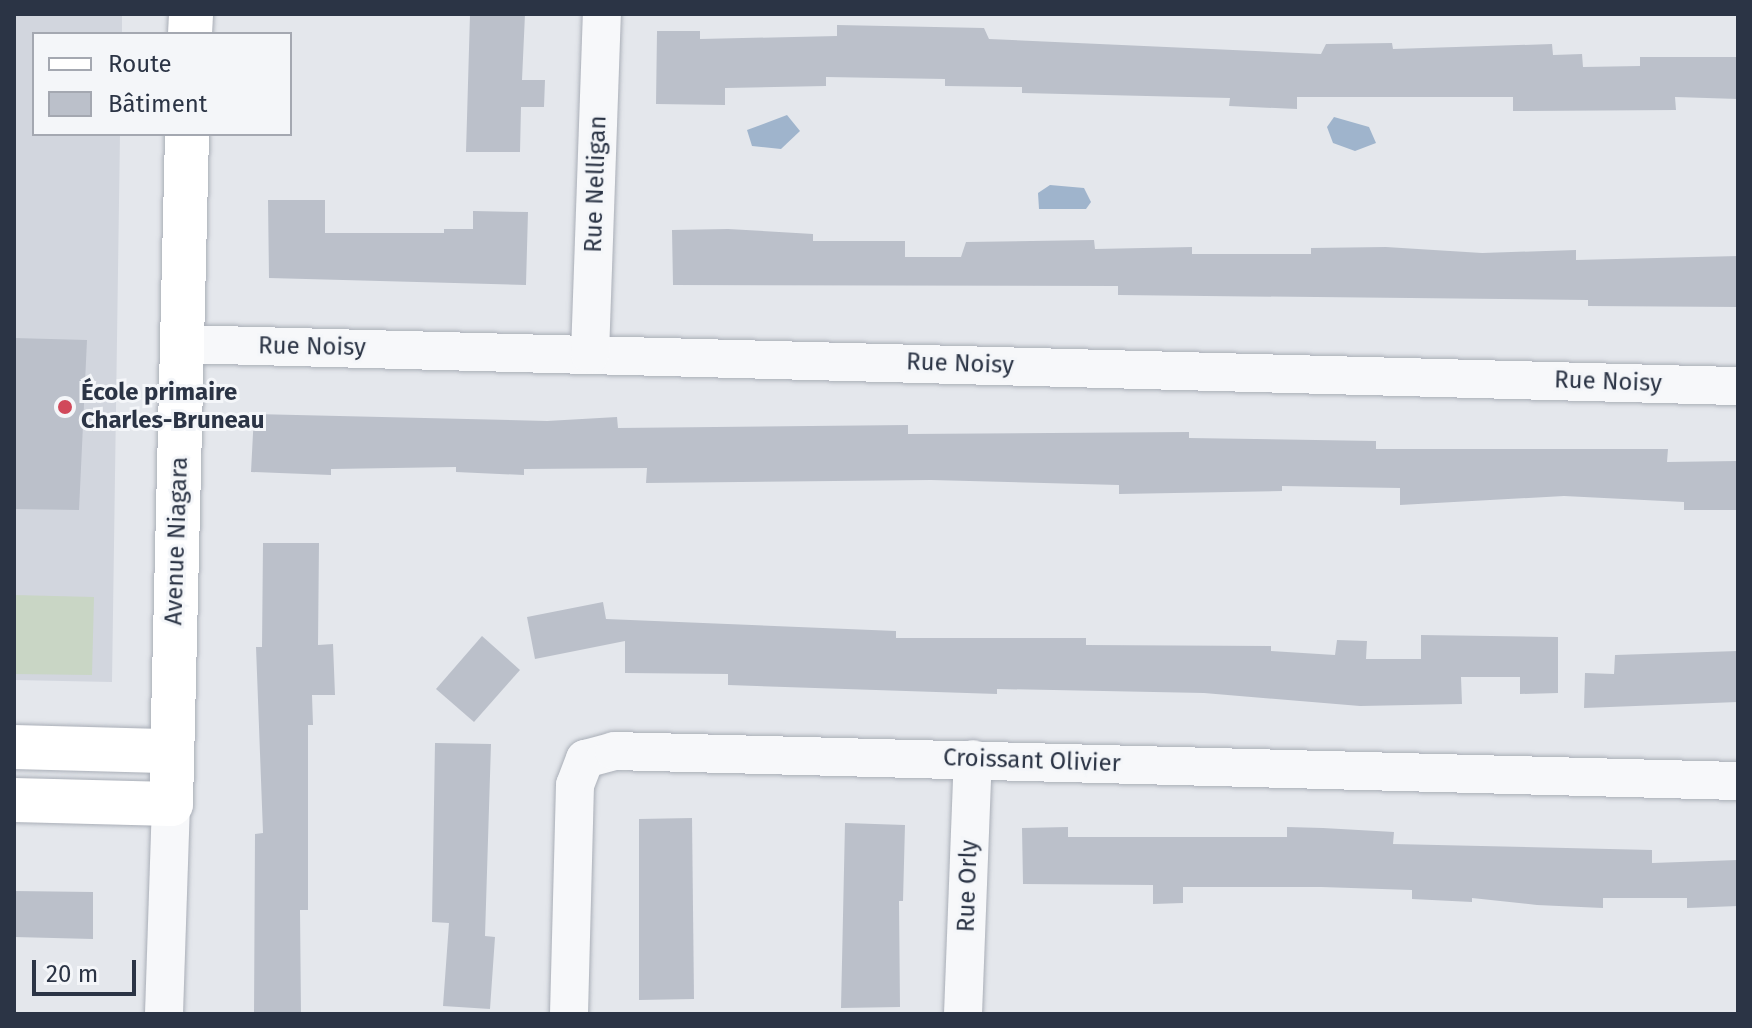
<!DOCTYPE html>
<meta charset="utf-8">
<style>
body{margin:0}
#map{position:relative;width:1752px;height:1028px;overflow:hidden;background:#e4e7ec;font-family:"Fira Sans",sans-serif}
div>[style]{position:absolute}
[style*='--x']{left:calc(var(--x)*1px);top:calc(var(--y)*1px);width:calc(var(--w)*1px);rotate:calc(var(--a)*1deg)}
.built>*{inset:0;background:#d2d6de}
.green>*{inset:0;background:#c9d6c5}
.water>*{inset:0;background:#9fb4cc}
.building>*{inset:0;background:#bbc0ca}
.roads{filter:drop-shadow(0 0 2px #a9aeb7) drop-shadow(0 0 2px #a9aeb7)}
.street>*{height:38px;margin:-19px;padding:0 19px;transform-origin:19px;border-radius:19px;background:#f7f8fa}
.secondary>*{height:44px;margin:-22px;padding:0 22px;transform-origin:22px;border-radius:22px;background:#fff}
.dots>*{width:22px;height:22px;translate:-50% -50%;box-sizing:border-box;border:4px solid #f4f6f9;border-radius:50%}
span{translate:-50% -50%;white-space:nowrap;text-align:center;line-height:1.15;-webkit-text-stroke:6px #f4f6f9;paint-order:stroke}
.street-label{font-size:24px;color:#2b3445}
.poi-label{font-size:24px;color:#2b3445;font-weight:700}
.left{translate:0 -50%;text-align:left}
.frame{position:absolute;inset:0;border:16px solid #2b3445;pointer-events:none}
.legend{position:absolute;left:32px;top:32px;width:260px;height:104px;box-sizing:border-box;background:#f4f6f9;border:2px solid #a4a8b1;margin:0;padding:10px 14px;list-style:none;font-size:24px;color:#2b3445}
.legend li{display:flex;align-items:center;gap:16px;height:40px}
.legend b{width:40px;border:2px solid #a4a8b1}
.scale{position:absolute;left:32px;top:960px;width:104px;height:36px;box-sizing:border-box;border:4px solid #2b3445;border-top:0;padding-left:10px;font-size:24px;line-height:28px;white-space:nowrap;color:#2b3445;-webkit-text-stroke:6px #f4f6f9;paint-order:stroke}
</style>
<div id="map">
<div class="built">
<div style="clip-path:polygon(14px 14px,122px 14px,122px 34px,34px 34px,34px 134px,120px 134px,112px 682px,14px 680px)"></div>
</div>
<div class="green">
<div style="clip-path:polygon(14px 595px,94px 597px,92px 675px,14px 674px)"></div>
</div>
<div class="water">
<div style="clip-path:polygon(787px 115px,800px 131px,781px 149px,752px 146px,747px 130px)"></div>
<div style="clip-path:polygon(1334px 117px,1369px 127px,1376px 143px,1355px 151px,1333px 143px,1327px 127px)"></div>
<div style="clip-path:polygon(1050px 185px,1084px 188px,1091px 202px,1086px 209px,1039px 209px,1038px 193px)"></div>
</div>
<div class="building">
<div style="clip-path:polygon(470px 14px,525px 14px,522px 80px,545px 80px,544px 107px,521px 107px,520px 152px,466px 152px)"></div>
<div style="clip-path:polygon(837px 25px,984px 28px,989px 39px,1321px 54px,1326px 44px,1392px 43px,1393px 49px,1552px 44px,1553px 55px,1582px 54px,1583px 67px,1640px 66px,1640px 57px,1738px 57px,1738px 99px,1675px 97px,1676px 110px,1513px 111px,1513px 97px,1297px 97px,1297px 109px,1229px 106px,1230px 98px,1022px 93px,1022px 87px,945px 86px,945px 79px,826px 77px,826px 86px,725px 88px,725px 105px,656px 104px,657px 31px,700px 31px,700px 39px,837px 36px)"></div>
<div style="clip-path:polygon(268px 200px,325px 200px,325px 233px,444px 233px,444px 229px,473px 229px,473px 211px,528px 212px,526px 285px,269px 278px)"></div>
<div style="clip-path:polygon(728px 229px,813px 234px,813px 241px,905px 241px,905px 257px,961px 257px,966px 242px,1094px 240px,1095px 249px,1192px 247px,1192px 254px,1311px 254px,1311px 248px,1386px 247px,1482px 253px,1576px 250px,1576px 260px,1738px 256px,1738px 307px,1588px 306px,1588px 300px,1118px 295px,1118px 286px,673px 285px,672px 230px)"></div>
<div style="clip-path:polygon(14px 338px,87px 340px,79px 510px,14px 509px)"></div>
<div style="clip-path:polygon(254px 414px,547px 421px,617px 417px,618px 428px,908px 425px,908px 434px,1189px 432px,1189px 438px,1376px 441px,1376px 449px,1668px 449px,1667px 462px,1738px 461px,1738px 510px,1684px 510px,1684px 502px,1564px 496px,1400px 505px,1400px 488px,1282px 486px,1282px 491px,1119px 494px,1119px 485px,931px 480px,646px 483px,647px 468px,524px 469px,524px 475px,456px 472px,456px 467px,331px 469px,331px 475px,251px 472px)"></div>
<div style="clip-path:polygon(263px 543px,319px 543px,318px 645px,333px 644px,335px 695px,312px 695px,313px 725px,308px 725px,308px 910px,300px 910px,301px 1014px,254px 1014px,255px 834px,263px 833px,256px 647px,262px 647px)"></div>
<div style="clip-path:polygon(603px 602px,606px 619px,896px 631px,896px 638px,1086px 638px,1086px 645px,1271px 646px,1271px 651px,1335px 655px,1337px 640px,1367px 641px,1366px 659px,1421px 659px,1421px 635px,1558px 637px,1558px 693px,1520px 694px,1520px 677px,1461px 677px,1462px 704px,1360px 706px,1204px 693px,997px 689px,997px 694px,728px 685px,728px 674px,625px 673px,625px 641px,535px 659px,527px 617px)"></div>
<div style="clip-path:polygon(482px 636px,520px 670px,474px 722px,436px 689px)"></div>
<div style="clip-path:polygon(1738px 651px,1738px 702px,1584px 708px,1585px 673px,1614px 674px,1615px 655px)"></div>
<div style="clip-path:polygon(435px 743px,491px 744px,485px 936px,495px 937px,490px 1009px,443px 1006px,449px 923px,432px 922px)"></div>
<div style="clip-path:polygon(692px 818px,694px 999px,639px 1000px,639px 819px)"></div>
<div style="clip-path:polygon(845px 823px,905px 825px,903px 901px,899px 901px,900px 1007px,841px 1008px)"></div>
<div style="clip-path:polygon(1068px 827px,1068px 837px,1287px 837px,1287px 827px,1323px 828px,1394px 832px,1393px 844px,1652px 850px,1652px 863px,1738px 860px,1738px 906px,1687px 908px,1687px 898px,1603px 898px,1603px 908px,1537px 905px,1472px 898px,1472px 902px,1412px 899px,1412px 890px,1321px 887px,1183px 887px,1183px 903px,1153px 904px,1153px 885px,1023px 884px,1022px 828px)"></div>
<div style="clip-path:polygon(14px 891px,93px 892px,93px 939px,14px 937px)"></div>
</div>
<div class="roads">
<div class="street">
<div style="--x:182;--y:344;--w:1557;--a:1.55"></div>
<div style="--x:590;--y:354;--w:340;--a:-88"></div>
<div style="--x:164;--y:1014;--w:210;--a:-88.1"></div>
<div style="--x:569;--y:1014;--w:229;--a:-88.5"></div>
<div style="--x:575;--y:785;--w:28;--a:-69"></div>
<div style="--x:585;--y:759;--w:30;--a:-15"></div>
<div style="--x:614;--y:751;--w:1124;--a:1.53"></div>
<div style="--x:963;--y:1014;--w:255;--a:-87.8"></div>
</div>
<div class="secondary">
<div style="--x:190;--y:34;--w:20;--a:-87"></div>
<div style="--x:14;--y:747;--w:158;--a:1.5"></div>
<div style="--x:14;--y:800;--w:157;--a:1.5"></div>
<div style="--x:171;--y:804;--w:670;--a:-88.63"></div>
</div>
</div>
<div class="dots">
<div style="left:65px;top:407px;background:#d1495b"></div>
</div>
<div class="street-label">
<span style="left:596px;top:184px;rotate:-88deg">Rue Nelligan</span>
<span style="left:312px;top:347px;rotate:1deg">Rue Noisy</span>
<span style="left:960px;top:364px;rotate:2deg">Rue Noisy</span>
<span style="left:1608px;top:382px;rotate:2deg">Rue Noisy</span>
<span style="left:177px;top:541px;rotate:-88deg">Avenue Niagara</span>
<span style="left:1032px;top:761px;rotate:2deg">Croissant Olivier</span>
<span style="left:968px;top:886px;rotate:-88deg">Rue Orly</span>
</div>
<div class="poi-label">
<span class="left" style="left:81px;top:407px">École primaire<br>Charles-Bruneau</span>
</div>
<div class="frame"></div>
<ul class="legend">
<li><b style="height:10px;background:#fff"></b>Route</li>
<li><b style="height:22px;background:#bbc0ca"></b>Bâtiment</li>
</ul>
<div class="scale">20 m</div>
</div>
